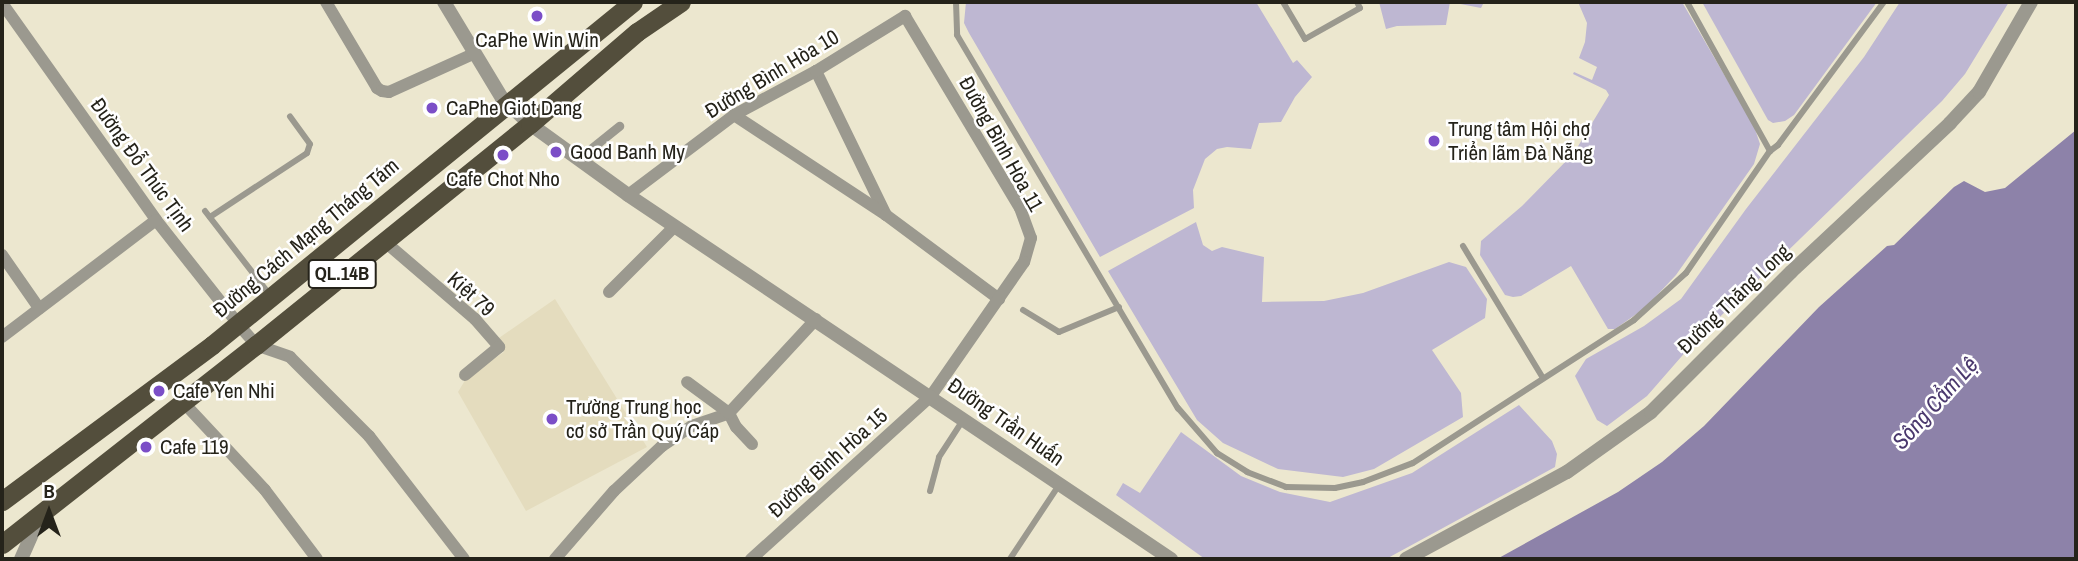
<!DOCTYPE html>
<meta charset="utf-8">
<style>
body{margin:0}
#map{position:relative;width:2078px;height:561px;overflow:hidden;background:#ece7cf;font-family:"Archivo Narrow",sans-serif}
div>[style]{position:absolute}
[style*='--x']{left:calc(var(--x)*1px);top:calc(var(--y)*1px);width:calc(var(--w)*1px);rotate:calc(var(--a)*1deg)}
.built>*{inset:0;background:#e4dcbe}
.green>*{inset:0;background:#beb7d2}
.water>*{inset:0;background:#8d82a9}
.service>*{height:6px;margin:-3px;padding:0 3px;transform-origin:3px;border-radius:3px;background:#9b998f}
.pedestrian>*{height:9px;margin:-4.5px;padding:0 4.5px;transform-origin:4.5px;border-radius:4.5px;background:#9b998f}
.minor>*{height:12px;margin:-6px;padding:0 6px;transform-origin:6px;border-radius:6px;background:#9b998f}
.tertiary>*{height:14px;margin:-7px;padding:0 7px;transform-origin:7px;border-radius:7px;background:#9b998f}
.trunk>*{height:19px;margin:-9.5px;padding:0 9.5px;transform-origin:9.5px;border-radius:9.5px;background:#534e3c}
.dots>*{width:19px;height:19px;translate:-50% -50%;box-sizing:border-box;border:4px solid #fff;border-radius:50%}
span{translate:-50% -50%;white-space:nowrap;text-align:center;line-height:1.15;-webkit-text-stroke:5px #fff;paint-order:stroke}
.shield-label span{padding:2px 5px;background:#fff;border:2px solid;border-radius:5px;-webkit-text-stroke-width:0}
.shield-label{font-size:19px;color:#25231a;font-weight:700}
.poi-label{font-size:21px;color:#25231a}
.left{translate:0 -50%;text-align:left}
.street-label{font-size:21px;color:#25231a}
.water-label{font-size:23px;color:#4a386d;font-style:italic}
.frame{position:absolute;inset:0;border:4px solid #25231a;pointer-events:none}
.north{position:absolute;left:14px;top:477px;width:70px;height:70px;-webkit-text-stroke:5px #fff;paint-order:stroke;rotate:0deg;font-size:19px;font-weight:700;line-height:28px;text-align:center;color:#25231a}
.north::after{content:'';display:block;margin:auto;width:24px;height:32px;background:#25231a;clip-path:polygon(50% 0,100% 100%,50% 72%,0 100%)}
</style>
<div id="map">
<div class="built">
<div style="clip-path:polygon(555px 299px,647px 447px,526px 511px,458px 392px,467px 377px,504px 352px,496px 340px)"></div>
</div>
<div class="green">
<div style="clip-path:polygon(966px 2px,1256px 2px,1293px 63px,1297px 60px,1312px 77px,1295px 97px,1281px 122px,1259px 123px,1251px 149px,1227px 147px,1217px 149px,1205px 159px,1193px 190px,1194px 208px,1100px 257px,969px 33px,964px 23px)"></div>
<div style="clip-path:polygon(1379px 2px,1484px 2px,1481px 8px,1450px 2px,1446px 25px,1397px 26px,1386px 29px)"></div>
<div style="clip-path:polygon(1578px 2px,1682px 2px,1754px 126px,1760px 144px,1754px 164px,1676px 275px,1645px 308px,1615px 329px,1608px 329px,1571px 266px,1521px 296px,1513px 297px,1505px 295px,1480px 255px,1481px 241px,1522px 206px,1574px 153px,1609px 95px,1606px 90px,1573px 74px,1574px 72px,1592px 80px,1597px 67px,1579px 58px,1585px 42px,1587px 23px)"></div>
<div style="clip-path:polygon(1702px 2px,1877px 2px,1794px 115px,1785px 121px,1773px 123px,1768px 120px)"></div>
<div style="clip-path:polygon(1900px 2px,2009px 2px,1965px 74px,1942px 101px,1695px 341px,1647px 396px,1607px 426px,1597px 420px,1575px 376px,1586px 359px,1644px 326px,1681px 299px,1746px 209px,1864px 57px)"></div>
<div style="clip-path:polygon(1196px 222px,1203px 245px,1212px 251px,1222px 247px,1264px 257px,1262px 302px,1324px 301px,1363px 293px,1449px 262px,1466px 267px,1487px 299px,1485px 318px,1432px 350px,1461px 393px,1463px 417px,1374px 469px,1343px 477px,1278px 469px,1223px 443px,1197px 420px,1108px 271px)"></div>
<div style="clip-path:polygon(1519px 405px,1552px 441px,1557px 454px,1555px 467px,1386px 559px,1205px 559px,1116px 495px,1123px 483px,1140px 493px,1181px 432px,1241px 476px,1280px 492px,1330px 502px,1412px 473px)"></div>
</div>
<div class="water">
<div style="clip-path:polygon(2076px 130px,2076px 559px,1497px 559px,1618px 492px,1662px 462px,1704px 426px,1819px 307px,1887px 246px,1894px 245px,1954px 187px,1964px 181px,1985px 192px,2005px 188px)"></div>
</div>
<div class="service">
<div style="--x:956;--y:2;--w:33;--a:88"></div>
<div style="--x:957;--y:35;--w:434;--a:59.4"></div>
<div style="--x:1178;--y:408;--w:60;--a:49.1"></div>
<div style="--x:1217;--y:453;--w:36;--a:32"></div>
<div style="--x:1247;--y:472;--w:42;--a:21"></div>
<div style="--x:1286;--y:487;--w:49;--a:1.2"></div>
<div style="--x:1335;--y:488;--w:29;--a:-12"></div>
<div style="--x:1363;--y:482;--w:53;--a:-20.8"></div>
<div style="--x:1413;--y:463;--w:263;--a:-32.9"></div>
<div style="--x:1634;--y:320;--w:70;--a:-42.1"></div>
<div style="--x:1686;--y:273;--w:148;--a:-55.5"></div>
<div style="--x:1283;--y:2;--w:43;--a:59.3"></div>
<div style="--x:1305;--y:39;--w:63;--a:-29.4"></div>
<div style="--x:1360;--y:8;--w:7;--a:-117"></div>
<div style="--x:1687;--y:2;--w:171;--a:60.9"></div>
<div style="--x:1770;--y:151;--w:10;--a:-37"></div>
<div style="--x:1778;--y:145;--w:178;--a:-53.5"></div>
<div style="--x:205;--y:211;--w:106;--a:52.3"></div>
<div style="--x:210;--y:217;--w:116;--a:-33.4"></div>
<div style="--x:307;--y:153;--w:9;--a:-72"></div>
<div style="--x:310;--y:144;--w:34;--a:-126"></div>
<div style="--x:1463;--y:246;--w:154;--a:58.8"></div>
<div style="--x:1023;--y:310;--w:42;--a:31.4"></div>
<div style="--x:1059;--y:332;--w:65;--a:-22.6"></div>
<div style="--x:930;--y:491;--w:35;--a:-75"></div>
<div style="--x:939;--y:457;--w:44;--a:-57"></div>
<div style="--x:1010;--y:559;--w:89;--a:-56.5"></div>
</div>
<div class="pedestrian">
<div style="--x:578;--y:159;--w:53;--a:-38.8"></div>
</div>
<div class="minor">
<div style="--x:326;--y:2;--w:100;--a:59.3"></div>
<div style="--x:377;--y:88;--w:6;--a:31"></div>
<div style="--x:382;--y:91;--w:7;--a:8"></div>
<div style="--x:389;--y:92;--w:92;--a:-24.3"></div>
<div style="--x:2;--y:3;--w:266;--a:54.6"></div>
<div style="--x:156;--y:220;--w:132;--a:51.7"></div>
<div style="--x:238;--y:324;--w:28;--a:49"></div>
<div style="--x:256;--y:345;--w:36;--a:19"></div>
<div style="--x:290;--y:357;--w:112;--a:45"></div>
<div style="--x:369;--y:436;--w:155;--a:52.3"></div>
<div style="--x:816;--y:71;--w:160;--a:64.1"></div>
<div style="--x:734;--y:115;--w:182;--a:33.3"></div>
<div style="--x:886;--y:215;--w:141;--a:36.6"></div>
<div style="--x:628;--y:195;--w:133;--a:-37"></div>
<div style="--x:734;--y:115;--w:93;--a:-28.2"></div>
<div style="--x:816;--y:71;--w:105;--a:-31.7"></div>
<div style="--x:905;--y:16;--w:224;--a:59.1"></div>
<div style="--x:1020;--y:208;--w:32;--a:70"></div>
<div style="--x:1031;--y:238;--w:25;--a:106"></div>
<div style="--x:1024;--y:262;--w:163;--a:124.8"></div>
<div style="--x:931;--y:396;--w:243;--a:137.8"></div>
<div style="--x:384;--y:241;--w:120;--a:40.6"></div>
<div style="--x:475;--y:319;--w:37;--a:49"></div>
<div style="--x:499;--y:347;--w:44;--a:140.5"></div>
<div style="--x:2;--y:255;--w:65;--a:55.1"></div>
<div style="--x:609;--y:292;--w:93;--a:-45"></div>
<div style="--x:2;--y:337;--w:193;--a:-37.2"></div>
<div style="--x:183;--y:402;--w:120;--a:47"></div>
<div style="--x:265;--y:490;--w:86;--a:53"></div>
<div style="--x:752;--y:444;--w:23;--a:-133"></div>
<div style="--x:736;--y:427;--w:16;--a:-117"></div>
<div style="--x:729;--y:413;--w:128;--a:-47.2"></div>
<div style="--x:555;--y:559;--w:90;--a:-49.1"></div>
<div style="--x:614;--y:491;--w:66;--a:-43.2"></div>
<div style="--x:662;--y:446;--w:36;--a:-34"></div>
<div style="--x:692;--y:426;--w:39;--a:-19"></div>
<div style="--x:729;--y:413;--w:52;--a:-143.6"></div>
</div>
<div class="tertiary">
<div style="--x:444;--y:2;--w:112;--a:58.9"></div>
<div style="--x:502;--y:98;--w:38;--a:43"></div>
<div style="--x:530;--y:124;--w:121;--a:35.9"></div>
<div style="--x:628;--y:195;--w:654;--a:33.84"></div>
<div style="--x:21;--y:559;--w:47;--a:-66.2"></div>
<div style="--x:1406;--y:559;--w:183;--a:-28.4"></div>
<div style="--x:1567;--y:472;--w:103;--a:-35.5"></div>
<div style="--x:1651;--y:412;--w:198;--a:-45"></div>
<div style="--x:1791;--y:272;--w:218;--a:-43.1"></div>
<div style="--x:1950;--y:123;--w:42;--a:-46.9"></div>
<div style="--x:1979;--y:92;--w:104;--a:-60"></div>
</div>
<div class="trunk">
<div style="--x:2;--y:501;--w:262;--a:-36.6"></div>
<div style="--x:212;--y:345;--w:543;--a:-39.17"></div>
<div style="--x:2;--y:544;--w:323;--a:-38.1"></div>
<div style="--x:256;--y:345;--w:352;--a:-38.9"></div>
<div style="--x:530;--y:124;--w:141;--a:-40.7"></div>
<div style="--x:637;--y:32;--w:53;--a:-34.3"></div>
</div>
<div class="dots">
<div style="left:537px;top:16px;background:#7b4ec7"></div>
<div style="left:432px;top:108px;background:#7b4ec7"></div>
<div style="left:1434px;top:141px;background:#7b4ec7"></div>
<div style="left:556px;top:152px;background:#7b4ec7"></div>
<div style="left:503px;top:155px;background:#7b4ec7"></div>
<div style="left:159px;top:391px;background:#7b4ec7"></div>
<div style="left:552px;top:419px;background:#7b4ec7"></div>
<div style="left:146px;top:447px;background:#7b4ec7"></div>
</div>
<div class="shield-label">
<span style="left:342px;top:274px">QL.14B</span>
</div>
<div class="poi-label">
<span style="left:537px;top:40px">CaPhe Win Win</span>
<span class="left" style="left:446px;top:108px">CaPhe Giot Dang</span>
<span class="left" style="left:1448px;top:141px">Trung tâm Hội chợ<br>Triển lãm Đà Nẵng</span>
<span class="left" style="left:570px;top:152px">Good Banh My</span>
<span style="left:503px;top:179px">Cafe Chot Nho</span>
<span class="left" style="left:173px;top:391px">Cafe Yen Nhi</span>
<span class="left" style="left:566px;top:419px">Trường Trung học<br>cơ sở Trần Quý Cáp</span>
<span class="left" style="left:160px;top:447px">Cafe 119</span>
</div>
<div class="street-label">
<span style="left:772px;top:74px;rotate:-31deg">Đường Bình Hòa 10</span>
<span style="left:1001px;top:144px;rotate:61deg">Đường Bình Hòa 11</span>
<span style="left:142px;top:165px;rotate:54deg">Đường Đỗ Thúc Tịnh</span>
<span style="left:306px;top:238px;rotate:-40deg">Đường Cách Mạng Tháng Tám</span>
<span style="left:471px;top:294px;rotate:42deg">Kiệt 79</span>
<span style="left:1734px;top:299px;rotate:-44deg">Đường Thăng Long</span>
<span style="left:1006px;top:422px;rotate:35deg">Đường Trần Huấn</span>
<span style="left:828px;top:463px;rotate:-42deg">Đường Bình Hòa 15</span>
</div>
<div class="water-label">
<span style="left:1935px;top:403px;rotate:-48deg">Sông Cẩm Lệ</span>
</div>
<div class="frame"></div>
<div class="north">B</div>
</div>
